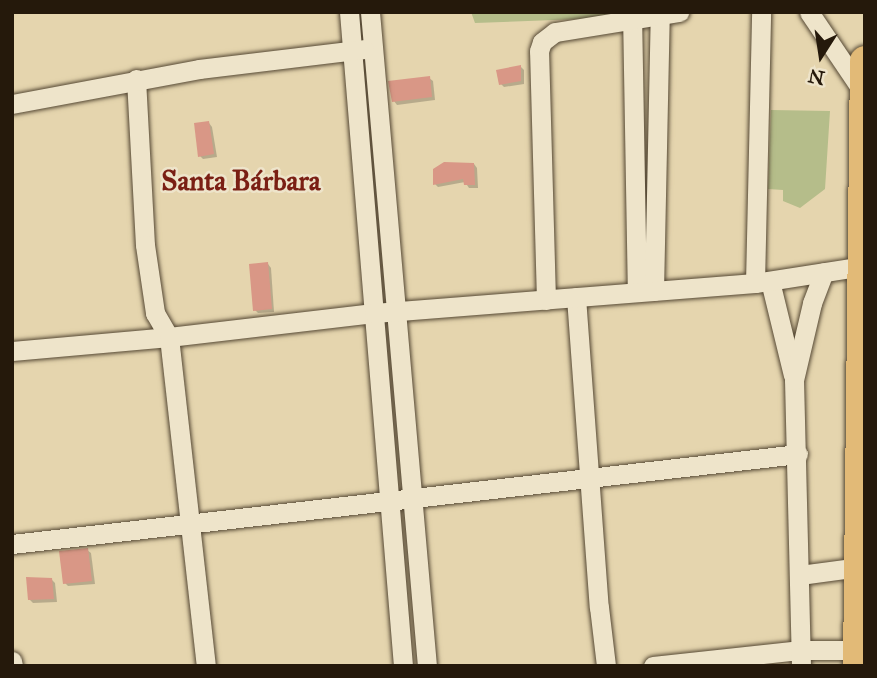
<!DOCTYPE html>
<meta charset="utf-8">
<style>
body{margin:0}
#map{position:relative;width:877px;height:678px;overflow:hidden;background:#e5d5ae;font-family:"IM FELL Great Primer",serif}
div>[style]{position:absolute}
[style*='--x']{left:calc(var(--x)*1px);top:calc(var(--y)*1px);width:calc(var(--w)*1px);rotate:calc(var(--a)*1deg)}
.green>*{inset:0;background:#b5bd8a}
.shadow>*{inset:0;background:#0003}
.building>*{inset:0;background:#d99786}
.roads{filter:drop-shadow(0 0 2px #554834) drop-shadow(0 0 2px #554834)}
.minor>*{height:19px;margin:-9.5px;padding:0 9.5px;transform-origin:9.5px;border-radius:9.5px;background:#eee4ca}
.highway>*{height:30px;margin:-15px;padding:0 15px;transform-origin:15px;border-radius:15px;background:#e2ba77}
span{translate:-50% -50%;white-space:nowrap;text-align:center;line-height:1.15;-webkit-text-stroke:5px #eee4ca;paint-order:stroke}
.district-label{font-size:28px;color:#7a1f14;font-weight:700}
.frame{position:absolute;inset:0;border:14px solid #25190b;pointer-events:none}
.north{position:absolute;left:786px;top:21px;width:70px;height:70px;-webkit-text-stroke:5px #eee4ca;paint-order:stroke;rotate:192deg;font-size:19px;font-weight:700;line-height:28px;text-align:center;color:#25190b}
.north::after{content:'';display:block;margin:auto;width:24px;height:32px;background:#25190b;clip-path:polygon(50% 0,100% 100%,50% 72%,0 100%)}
</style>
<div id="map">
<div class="green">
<div style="clip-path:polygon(471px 12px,612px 12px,608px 18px,475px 23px)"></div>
<div style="clip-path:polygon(771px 110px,830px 111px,825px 189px,800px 208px,783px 201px,783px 190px,768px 189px)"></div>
</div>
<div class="shadow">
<div style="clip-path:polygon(521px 67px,524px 70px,524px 84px,504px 87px,501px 84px)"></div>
<div style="clip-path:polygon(429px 78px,433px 81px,435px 100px,397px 105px,394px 101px)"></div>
<div style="clip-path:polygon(209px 123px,212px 127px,217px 157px,203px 159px,200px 156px)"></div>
<div style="clip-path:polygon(474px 164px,477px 168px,478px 188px,469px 188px,465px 182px,438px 187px,435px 184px)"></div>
<div style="clip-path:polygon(268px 264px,271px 268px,274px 312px,258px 313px,255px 310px)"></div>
<div style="clip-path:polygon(87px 550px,91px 553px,95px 584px,68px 586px,65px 583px)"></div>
<div style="clip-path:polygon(52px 580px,55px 583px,57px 602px,33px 603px,29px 599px)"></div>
</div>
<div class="building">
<div style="clip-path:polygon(521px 65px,521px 81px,499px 85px,496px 70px)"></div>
<div style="clip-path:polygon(430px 76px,432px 97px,392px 102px,388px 81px)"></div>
<div style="clip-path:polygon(209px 121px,214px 154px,198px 157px,194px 123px)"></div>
<div style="clip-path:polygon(444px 162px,474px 163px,475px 185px,464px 185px,463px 179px,433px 185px,433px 169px)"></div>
<div style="clip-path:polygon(268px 262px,272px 309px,253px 311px,249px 264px)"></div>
<div style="clip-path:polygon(88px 548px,92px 581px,63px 584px,59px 551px)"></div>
<div style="clip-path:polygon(26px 577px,52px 578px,54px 599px,28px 600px)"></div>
</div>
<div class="roads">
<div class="minor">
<div style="--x:349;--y:12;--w:656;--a:85.28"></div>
<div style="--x:370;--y:12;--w:656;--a:85.02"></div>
<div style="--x:632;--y:12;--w:280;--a:89"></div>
<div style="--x:809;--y:12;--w:97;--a:56"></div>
<div style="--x:136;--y:79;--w:166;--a:86.9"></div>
<div style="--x:145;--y:245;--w:69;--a:81.6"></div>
<div style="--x:155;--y:313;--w:28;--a:60"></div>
<div style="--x:169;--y:337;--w:331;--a:83.6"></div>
<div style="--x:12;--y:104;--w:190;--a:-10.6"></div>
<div style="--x:199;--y:69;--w:166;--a:-6.9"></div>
<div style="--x:770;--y:281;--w:97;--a:76.3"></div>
<div style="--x:755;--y:283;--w:271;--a:-88.7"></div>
<div style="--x:654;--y:291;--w:276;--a:-88.8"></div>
<div style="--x:576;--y:297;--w:311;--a:85.8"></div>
<div style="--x:599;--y:607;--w:59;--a:83.2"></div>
<div style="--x:546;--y:300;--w:249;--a:-91.6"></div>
<div style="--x:539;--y:51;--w:9;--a:-72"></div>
<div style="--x:542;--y:42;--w:16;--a:-38"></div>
<div style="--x:555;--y:32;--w:126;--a:-9.2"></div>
<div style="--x:12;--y:351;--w:158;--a:-5.1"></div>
<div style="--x:169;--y:337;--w:206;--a:-6.7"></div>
<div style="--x:374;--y:313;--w:382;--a:-4.5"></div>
<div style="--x:755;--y:283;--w:109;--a:-8.9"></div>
<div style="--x:12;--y:544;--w:791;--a:-6.53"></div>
<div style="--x:800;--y:575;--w:61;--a:-7.6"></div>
<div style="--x:12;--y:661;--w:5;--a:79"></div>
<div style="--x:653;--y:666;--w:149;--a:-6.2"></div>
<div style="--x:801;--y:650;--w:57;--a:0"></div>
<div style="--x:801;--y:666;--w:286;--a:-91.4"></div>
<div style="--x:794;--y:380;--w:79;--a:-76.8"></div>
<div style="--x:812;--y:303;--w:33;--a:-69"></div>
</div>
<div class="highway">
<div style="--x:858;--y:666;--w:605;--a:-89.34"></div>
</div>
</div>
<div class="district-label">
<span style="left:241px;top:181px">Santa Bárbara</span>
</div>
<div class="frame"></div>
<div class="north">N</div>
</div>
